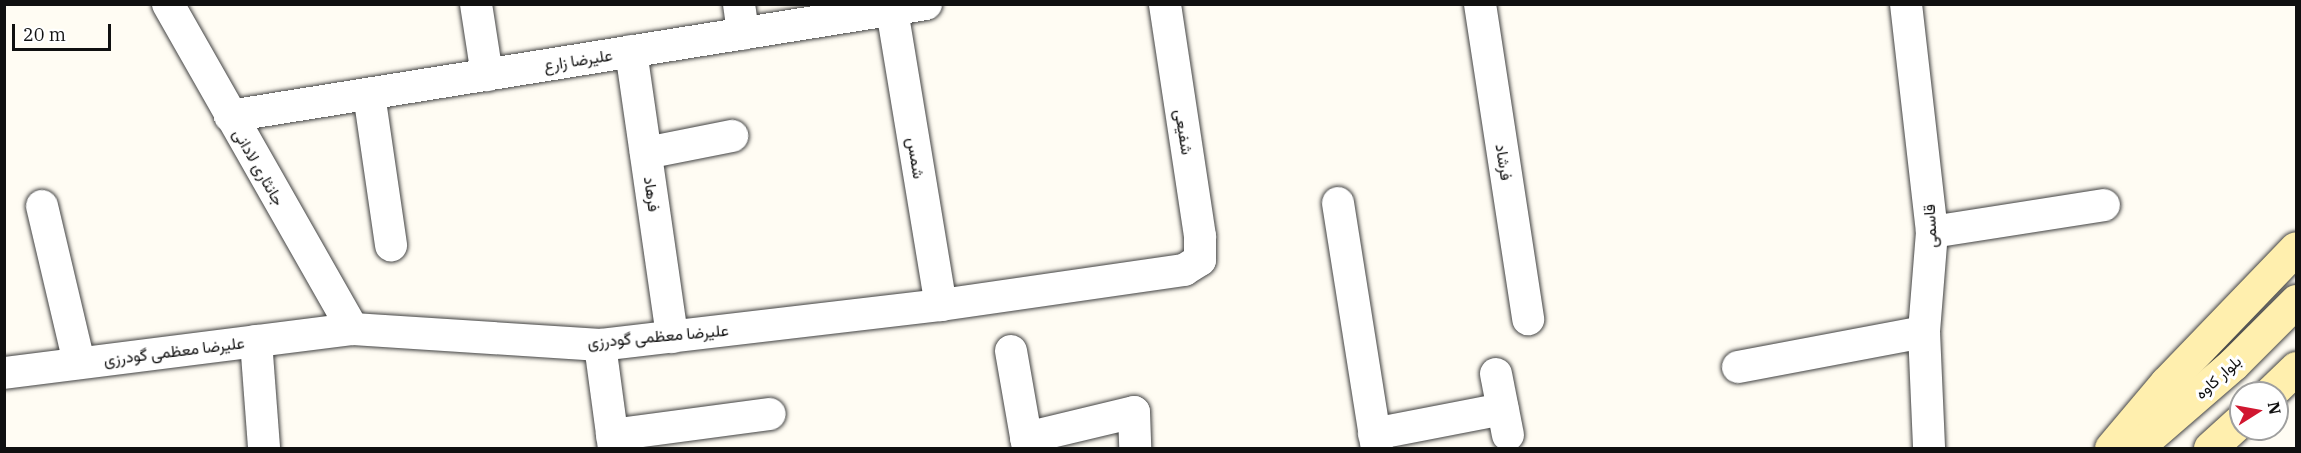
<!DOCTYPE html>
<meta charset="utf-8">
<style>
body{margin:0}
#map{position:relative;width:2301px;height:453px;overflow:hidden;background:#fffcf3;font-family:"IBM Plex Serif",Vazirmatn,serif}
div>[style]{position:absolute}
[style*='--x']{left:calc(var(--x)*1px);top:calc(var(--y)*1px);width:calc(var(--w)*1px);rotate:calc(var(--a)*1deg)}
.roads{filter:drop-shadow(0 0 2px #434343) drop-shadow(0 0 2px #434343)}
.street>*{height:32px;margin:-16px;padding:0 16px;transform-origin:16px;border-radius:16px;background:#fff}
.secondary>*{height:33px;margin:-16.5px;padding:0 16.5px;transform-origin:16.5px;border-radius:16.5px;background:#ffefae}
span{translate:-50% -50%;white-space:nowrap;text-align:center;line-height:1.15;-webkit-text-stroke:6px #fff;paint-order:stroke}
.street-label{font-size:16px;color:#101010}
.frame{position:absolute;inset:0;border:6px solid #101010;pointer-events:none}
.north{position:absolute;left:2229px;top:381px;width:60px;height:60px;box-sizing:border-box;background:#fff;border:2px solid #9f9f9f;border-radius:50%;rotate:79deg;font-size:16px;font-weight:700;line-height:24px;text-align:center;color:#101010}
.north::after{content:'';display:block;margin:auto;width:21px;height:27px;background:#d11730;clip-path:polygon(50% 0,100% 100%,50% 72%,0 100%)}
.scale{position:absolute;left:12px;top:24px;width:99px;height:27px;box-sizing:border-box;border:3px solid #101010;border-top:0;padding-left:8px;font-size:18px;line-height:21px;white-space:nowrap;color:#101010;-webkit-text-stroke:4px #fff;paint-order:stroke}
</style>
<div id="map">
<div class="roads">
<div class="street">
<div style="--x:168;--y:4;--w:374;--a:60.4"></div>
<div style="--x:476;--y:4;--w:72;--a:81.2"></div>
<div style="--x:739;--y:4;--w:30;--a:82"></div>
<div style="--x:1480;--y:4;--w:319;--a:81.3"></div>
<div style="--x:1906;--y:4;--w:229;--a:83.5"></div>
<div style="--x:1932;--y:232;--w:100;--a:94.6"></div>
<div style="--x:1924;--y:332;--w:116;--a:87.5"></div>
<div style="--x:892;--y:10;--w:299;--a:80.6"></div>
<div style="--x:631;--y:51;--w:289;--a:81.8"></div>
<div style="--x:369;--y:94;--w:153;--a:81.7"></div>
<div style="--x:230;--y:116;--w:705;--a:-9.14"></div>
<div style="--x:646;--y:153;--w:88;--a:-11.2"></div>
<div style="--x:1338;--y:203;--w:248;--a:81"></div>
<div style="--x:42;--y:206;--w:161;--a:76.7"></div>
<div style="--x:1932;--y:232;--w:174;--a:-8.9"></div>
<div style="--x:256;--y:341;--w:107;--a:85.7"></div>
<div style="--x:600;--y:345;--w:104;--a:82.3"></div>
<div style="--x:1011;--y:351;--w:98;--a:80.1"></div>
<div style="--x:1738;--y:367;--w:189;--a:-10.7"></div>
<div style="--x:4;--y:373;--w:352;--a:-7.2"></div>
<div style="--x:353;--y:329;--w:248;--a:3.7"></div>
<div style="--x:600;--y:345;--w:343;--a:-6.7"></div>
<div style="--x:941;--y:305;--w:246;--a:-8.2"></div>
<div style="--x:1184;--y:270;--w:19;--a:-32"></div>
<div style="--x:1200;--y:260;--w:24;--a:-90"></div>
<div style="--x:1200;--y:236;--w:235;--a:-98.6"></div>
<div style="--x:1496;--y:374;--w:62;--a:78.9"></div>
<div style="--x:1374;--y:434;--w:131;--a:-11"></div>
<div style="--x:612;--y:435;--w:159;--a:-7.6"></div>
<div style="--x:1026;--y:438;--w:111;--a:-13.5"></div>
<div style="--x:1134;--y:412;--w:36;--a:88"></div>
</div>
<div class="secondary">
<div style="--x:2270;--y:393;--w:36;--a:-44"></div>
<div style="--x:2111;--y:448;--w:85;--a:-49.8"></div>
<div style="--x:2166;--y:383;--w:187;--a:-46.1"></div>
<div style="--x:2136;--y:448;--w:128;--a:-40.9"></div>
<div style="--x:2233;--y:364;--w:89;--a:-45"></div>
<div style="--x:2210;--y:448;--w:42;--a:-42.1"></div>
</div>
</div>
<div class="street-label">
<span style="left:578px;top:60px;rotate:-9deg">علیرضا زارع</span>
<span style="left:1184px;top:132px;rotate:81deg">شفیعی</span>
<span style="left:916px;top:158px;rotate:81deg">شمس</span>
<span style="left:1504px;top:162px;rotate:81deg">فرشاد</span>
<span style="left:259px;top:167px;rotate:60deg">جانثاری لادانی</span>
<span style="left:652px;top:194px;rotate:82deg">فرهاد</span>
<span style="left:1930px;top:226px;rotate:-93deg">قاسمی</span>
<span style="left:658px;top:336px;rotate:-5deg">علیرضا معظمی گودرزی</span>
<span style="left:174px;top:351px;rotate:-7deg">علیرضا معظمی گودرزی</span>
<span style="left:2218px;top:377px;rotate:-42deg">بلوار کاوه</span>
</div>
<div class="frame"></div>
<div class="north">N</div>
<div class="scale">20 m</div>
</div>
